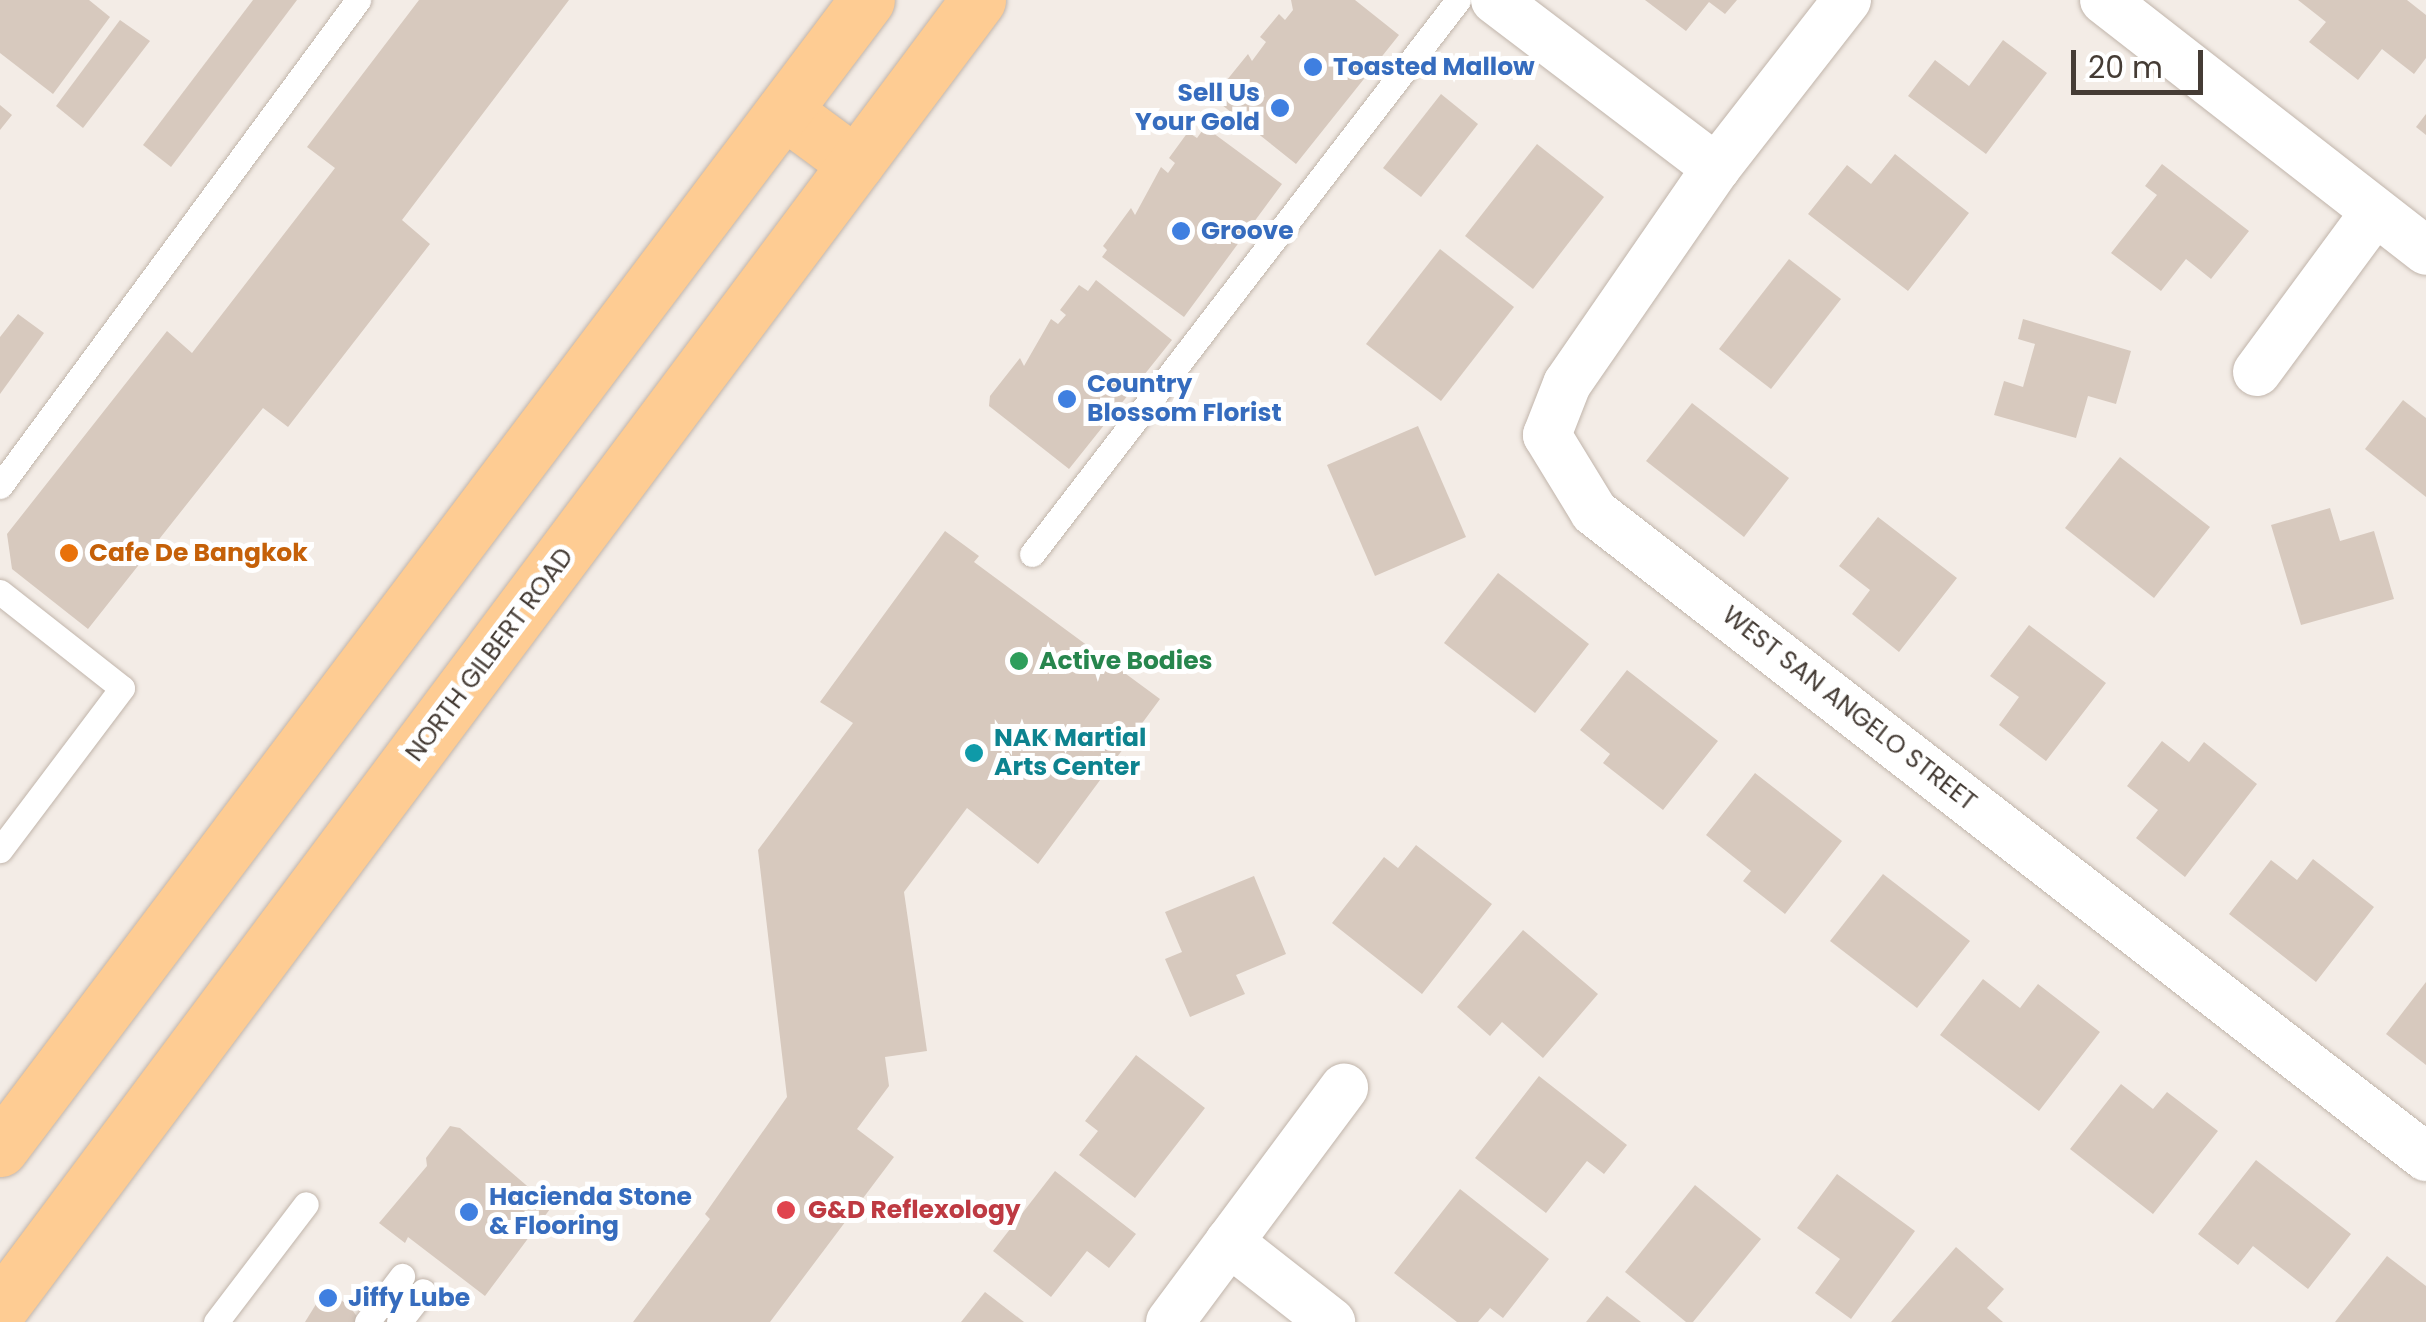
<!DOCTYPE html>
<style>
body{margin:0}
#map{position:relative;width:2426px;height:1322px;overflow:hidden;background:#f3ece6;font-family:Poppins,sans-serif}
div>[style]{position:absolute}
[style*='--x']{left:calc(var(--x)*1px);top:calc(var(--y)*1px);width:calc(var(--w)*1px);rotate:calc(var(--a)*1deg)}
.building>*{inset:0;background:#d7c9be}
.roads{filter:drop-shadow(0 0 2px #c1b5ab) drop-shadow(0 0 2px #c1b5ab)}
.service>*{height:25px;margin:-12.5px;padding:0 12.5px;transform-origin:12.5px;border-radius:12.5px;background:#fff}
.minor>*{height:48px;margin:-24px;padding:0 24px;transform-origin:24px;border-radius:24px;background:#fff}
.primary>*{height:55px;margin:-27.5px;padding:0 27.5px;transform-origin:27.5px;border-radius:27.5px;background:#fecc93}
.dots>*{width:28px;height:28px;translate:-50% -50%;box-sizing:border-box;border:5px solid #fff;border-radius:50%}
span{translate:-50% -50%;white-space:nowrap;text-align:center;line-height:1.15;-webkit-text-stroke:10px #fff;paint-order:stroke}
.shop-label{font-size:25px;color:#366cbe;font-weight:700}
.left{translate:0 -50%;text-align:left}
.right{translate:-100% -50%;text-align:right}
.food-label{font-size:25px;color:#c56008;font-weight:700}
.street-label{font-size:25px;color:#453c35}
.leisure-label{font-size:25px;color:#27864d;font-weight:700}
.culture-label{font-size:25px;color:#0d838f;font-weight:700}
.health-label{font-size:25px;color:#be3a42;font-weight:700}
.scale{position:absolute;left:2071px;top:50px;width:132px;height:45px;box-sizing:border-box;border:5px solid #453c35;border-top:0;padding-left:12px;font-size:30px;line-height:35px;white-space:nowrap;color:#453c35;-webkit-text-stroke:8px #fff;paint-order:stroke}
</style>
<div id="map">
<div class="building">
<div style="clip-path:polygon(0 0,89px 0,110px 17px,53px 94px,0 53px)"></div>
<div style="clip-path:polygon(253px 0,297px 0,171px 167px,143px 145px)"></div>
<div style="clip-path:polygon(419px 0,569px 0,402px 220px,430px 244px,288px 427px,263px 408px,88px 629px,12px 569px,7px 534px,167px 331px,192px 353px,335px 168px,307px 147px)"></div>
<div style="clip-path:polygon(1291px 0,1355px 0,1399px 35px,1296px 164px,1217px 101px,1223px 94px,1218px 91px,1248px 54px,1252px 61px,1266px 42px,1260px 37px,1279px 14px,1285px 20px,1293px 10px)"></div>
<div style="clip-path:polygon(1645px 0,1737px 0,1725px 14px,1709px 2px,1686px 31px)"></div>
<div style="clip-path:polygon(2298px 0,2407px 0,2426px 15px,2426px 58px,2414px 74px,2382px 49px,2358px 80px,2309px 42px,2326px 22px)"></div>
<div style="clip-path:polygon(120px 20px,150px 41px,83px 128px,56px 106px)"></div>
<div style="clip-path:polygon(2003px 40px,2047px 73px,1986px 154px,1908px 96px,1935px 60px,1969px 86px)"></div>
<div style="clip-path:polygon(1441px 94px,1478px 124px,1421px 197px,1383px 168px)"></div>
<div style="clip-path:polygon(0 105px,12px 115px,0 130px)"></div>
<div style="clip-path:polygon(2426px 114px,2426px 135px,2416px 127px)"></div>
<div style="clip-path:polygon(1205px 127px,1282px 184px,1184px 317px,1102px 257px,1107px 250px,1103px 246px,1131px 208px,1135px 215px,1161px 167px,1168px 173px,1175px 163px,1169px 158px,1188px 132px,1197px 138px)"></div>
<div style="clip-path:polygon(1537px 144px,1604px 197px,1533px 289px,1465px 236px)"></div>
<div style="clip-path:polygon(1895px 154px,1969px 213px,1908px 291px,1808px 214px,1847px 165px,1871px 184px)"></div>
<div style="clip-path:polygon(2162px 164px,2249px 231px,2211px 279px,2186px 259px,2161px 291px,2111px 253px,2157px 195px,2145px 186px)"></div>
<div style="clip-path:polygon(1440px 249px,1514px 307px,1441px 401px,1366px 344px)"></div>
<div style="clip-path:polygon(1789px 259px,1841px 299px,1771px 389px,1719px 349px)"></div>
<div style="clip-path:polygon(1096px 280px,1172px 340px,1069px 469px,989px 406px,990px 396px,1020px 358px,1024px 366px,1051px 319px,1058px 324px,1066px 315px,1060px 310px,1079px 285px,1088px 291px)"></div>
<div style="clip-path:polygon(18px 314px,44px 333px,0 394px,0 337px)"></div>
<div style="clip-path:polygon(2023px 319px,2131px 351px,2116px 404px,2088px 396px,2076px 438px,1994px 415px,2004px 381px,2023px 387px,2035px 344px,2018px 339px)"></div>
<div style="clip-path:polygon(2403px 400px,2426px 418px,2426px 497px,2365px 449px)"></div>
<div style="clip-path:polygon(1692px 403px,1789px 478px,1744px 537px,1646px 461px)"></div>
<div style="clip-path:polygon(1418px 426px,1466px 537px,1375px 576px,1327px 465px)"></div>
<div style="clip-path:polygon(2120px 457px,2210px 527px,2154px 598px,2065px 528px)"></div>
<div style="clip-path:polygon(2330px 508px,2340px 541px,2374px 531px,2394px 599px,2301px 625px,2271px 525px)"></div>
<div style="clip-path:polygon(1878px 517px,1957px 578px,1899px 652px,1852px 614px,1870px 590px,1839px 566px)"></div>
<div style="clip-path:polygon(945px 531px,979px 556px,974px 562px,1160px 699px,1038px 864px,967px 808px,904px 892px,927px 1051px,885px 1057px,889px 1086px,857px 1129px,894px 1157px,770px 1322px,633px 1322px,710px 1219px,705px 1214px,787px 1097px,758px 850px,853px 723px,820px 702px)"></div>
<div style="clip-path:polygon(1498px 573px,1589px 644px,1535px 713px,1444px 643px)"></div>
<div style="clip-path:polygon(2029px 625px,2106px 683px,2046px 761px,1999px 725px,2019px 697px,1990px 676px)"></div>
<div style="clip-path:polygon(1627px 670px,1718px 741px,1663px 810px,1603px 763px,1610px 754px,1580px 730px)"></div>
<div style="clip-path:polygon(2162px 741px,2189px 762px,2204px 742px,2257px 784px,2185px 877px,2136px 838px,2158px 810px,2127px 786px)"></div>
<div style="clip-path:polygon(1755px 773px,1842px 841px,1785px 914px,1743px 881px,1751px 871px,1706px 835px)"></div>
<div style="clip-path:polygon(1416px 845px,1492px 904px,1422px 994px,1332px 923px,1384px 857px,1398px 868px)"></div>
<div style="clip-path:polygon(2313px 859px,2374px 907px,2316px 982px,2229px 914px,2271px 860px,2297px 880px)"></div>
<div style="clip-path:polygon(1883px 874px,1970px 941px,1917px 1008px,1830px 941px)"></div>
<div style="clip-path:polygon(1254px 876px,1286px 954px,1236px 975px,1245px 994px,1190px 1017px,1165px 959px,1182px 952px,1165px 912px)"></div>
<div style="clip-path:polygon(1523px 930px,1598px 994px,1543px 1058px,1502px 1022px,1490px 1036px,1457px 1007px)"></div>
<div style="clip-path:polygon(1983px 979px,2020px 1008px,2038px 984px,2100px 1032px,2039px 1111px,1940px 1035px)"></div>
<div style="clip-path:polygon(2426px 982px,2426px 1065px,2386px 1034px)"></div>
<div style="clip-path:polygon(1136px 1055px,1205px 1108px,1135px 1198px,1079px 1155px,1098px 1131px,1085px 1121px)"></div>
<div style="clip-path:polygon(1539px 1076px,1627px 1145px,1604px 1174px,1587px 1161px,1546px 1213px,1475px 1158px)"></div>
<div style="clip-path:polygon(2121px 1084px,2153px 1109px,2167px 1092px,2218px 1131px,2153px 1214px,2070px 1149px)"></div>
<div style="clip-path:polygon(450px 1126px,460px 1128px,533px 1191px,537px 1186px,553px 1205px,485px 1296px,408px 1237px,405px 1243px,379px 1223px,427px 1166px,426px 1158px)"></div>
<div style="clip-path:polygon(2256px 1160px,2351px 1234px,2308px 1289px,2253px 1246px,2238px 1265px,2198px 1234px)"></div>
<div style="clip-path:polygon(1055px 1171px,1136px 1234px,1109px 1268px,1087px 1251px,1051px 1297px,993px 1251px)"></div>
<div style="clip-path:polygon(1837px 1174px,1915px 1231px,1851px 1319px,1815px 1293px,1840px 1259px,1797px 1228px)"></div>
<div style="clip-path:polygon(1695px 1185px,1761px 1239px,1693px 1322px,1686px 1322px,1625px 1272px)"></div>
<div style="clip-path:polygon(1460px 1189px,1549px 1259px,1503px 1318px,1490px 1308px,1478px 1322px,1457px 1322px,1394px 1273px)"></div>
<div style="clip-path:polygon(1956px 1247px,2004px 1289px,1987px 1308px,2003px 1322px,1891px 1322px)"></div>
<div style="clip-path:polygon(2387px 1256px,2426px 1286px,2426px 1322px,2335px 1322px)"></div>
<div style="clip-path:polygon(326px 1288px,350px 1307px,361px 1322px,305px 1322px)"></div>
<div style="clip-path:polygon(985px 1292px,1024px 1322px,961px 1322px)"></div>
<div style="clip-path:polygon(1607px 1296px,1641px 1322px,1586px 1322px)"></div>
</div>
<div class="roads">
<div class="service">
<div style="--x:0;--y:486;--w:604;--a:-53.62"></div>
<div style="--x:1032;--y:554;--w:699;--a:-52.44"></div>
<div style="--x:0;--y:592;--w:155;--a:38.2"></div>
<div style="--x:122;--y:688;--w:203;--a:127"></div>
<div style="--x:216;--y:1322;--w:148;--a:-52.7"></div>
<div style="--x:367;--y:1322;--w:58;--a:-52.7"></div>
<div style="--x:399;--y:1322;--w:39;--a:-52"></div>
</div>
<div class="minor">
<div style="--x:1495;--y:0;--w:278;--a:37.2"></div>
<div style="--x:1847;--y:0;--w:213;--a:127.9"></div>
<div style="--x:1716;--y:168;--w:262;--a:124.6"></div>
<div style="--x:1567;--y:384;--w:55;--a:111.4"></div>
<div style="--x:1547;--y:435;--w:90;--a:58.6"></div>
<div style="--x:1594;--y:512;--w:1053;--a:37.78"></div>
<div style="--x:2104;--y:0;--w:408;--a:37.9"></div>
<div style="--x:2257;--y:372;--w:199;--a:-53.6"></div>
<div style="--x:1229;--y:1242;--w:130;--a:38.1"></div>
<div style="--x:1170;--y:1322;--w:292;--a:-53.4"></div>
</div>
<div class="primary">
<div style="--x:784;--y:111;--w:89;--a:36.4"></div>
<div style="--x:0;--y:1149;--w:1439;--a:-52.96"></div>
<div style="--x:0;--y:1308;--w:1633;--a:-53.21"></div>
</div>
</div>
<div class="dots">
<div style="left:1313px;top:67px;background:#3f7fe0"></div>
<div style="left:1280px;top:108px;background:#3f7fe0"></div>
<div style="left:1181px;top:231px;background:#3f7fe0"></div>
<div style="left:1067px;top:399px;background:#3f7fe0"></div>
<div style="left:69px;top:553px;background:#e8710a"></div>
<div style="left:1019px;top:661px;background:#2e9e5b"></div>
<div style="left:974px;top:753px;background:#0f9aa8"></div>
<div style="left:786px;top:1210px;background:#e0444e"></div>
<div style="left:469px;top:1212px;background:#3f7fe0"></div>
<div style="left:328px;top:1298px;background:#3f7fe0"></div>
</div>
<div class="shop-label">
<span class="left" style="left:1333px;top:67px">Toasted Mallow</span>
<span class="right" style="left:1260px;top:108px">Sell Us<br>Your Gold</span>
<span class="left" style="left:1201px;top:231px">Groove</span>
<span class="left" style="left:1087px;top:399px">Country<br>Blossom Florist</span>
<span class="left" style="left:489px;top:1212px">Hacienda Stone<br>&amp; Flooring</span>
<span class="left" style="left:348px;top:1298px">Jiffy Lube</span>
</div>
<div class="food-label">
<span class="left" style="left:89px;top:553px">Cafe De Bangkok</span>
</div>
<div class="street-label">
<span style="left:490px;top:655px;rotate:-53deg">NORTH GILBERT ROAD</span>
<span style="left:1849px;top:709px;rotate:38deg">WEST SAN ANGELO STREET</span>
</div>
<div class="leisure-label">
<span class="left" style="left:1039px;top:661px">Active Bodies</span>
</div>
<div class="culture-label">
<span class="left" style="left:994px;top:753px">NAK Martial<br>Arts Center</span>
</div>
<div class="health-label">
<span class="left" style="left:808px;top:1210px">G&amp;D Reflexology</span>
</div>
<div class="scale">20 m</div>
</div>
